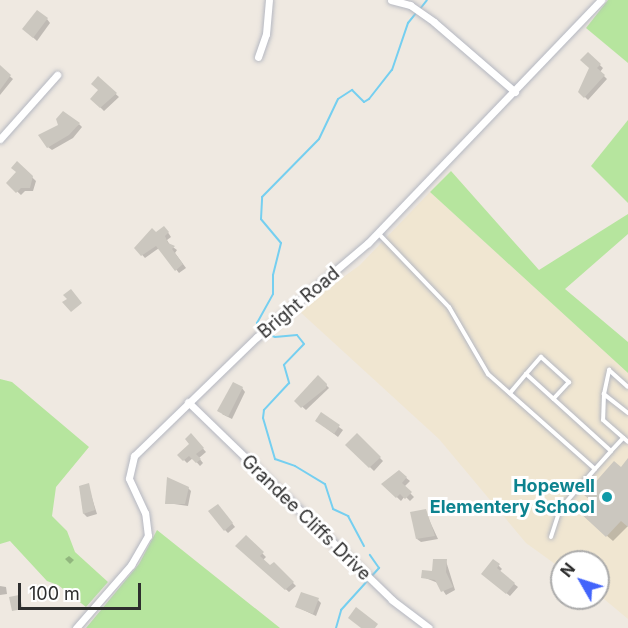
<!DOCTYPE html>
<style>
body{margin:0}
#map{position:relative;width:628px;height:628px;overflow:hidden;background:#efe9e1;font-family:Inter,sans-serif}
div>[style]{position:absolute}
[style*='--x']{left:calc(var(--x)*1px);top:calc(var(--y)*1px);width:calc(var(--w)*1px);rotate:calc(var(--a)*1deg)}
.education>*{inset:0;background:#f0e6d1}
.green>*{inset:0;background:#b6e59e}
.shadow>*{inset:0;background:#0003}
.stream>*{height:2px;margin:-1px;padding:0 1px;transform-origin:1px;border-radius:1px;background:#75cff0}
.building>*{inset:0;background:#cbc7bf}
.roads{filter:drop-shadow(0 0 2px #b4b7c1) drop-shadow(0 0 2px #b4b7c1)}
.service>*{height:4px;margin:-2px;padding:0 2px;transform-origin:2px;border-radius:2px;background:#fff}
.minor>*{height:7px;margin:-3.5px;padding:0 3.5px;transform-origin:3.5px;border-radius:3.5px;background:#fff}
.dots>*{width:16px;height:16px;translate:-50% -50%;box-sizing:border-box;border:3px solid #fff;border-radius:50%}
span{translate:-50% -50%;white-space:nowrap;text-align:center;line-height:1.15;-webkit-text-stroke:6px #fff;paint-order:stroke}
.street-label{font-size:18px;color:#2e2e2e}
.culture-label{font-size:18px;color:#0d838f;font-weight:700}
.right{translate:-100% -50%;text-align:right}
.north{position:absolute;left:550px;top:550px;width:60px;height:60px;box-sizing:border-box;background:#fff;border:2px solid #ababab;border-radius:50%;rotate:309deg;font-size:16px;font-weight:700;line-height:24px;text-align:center;color:#2e2e2e}
.north::after{content:'';display:block;margin:auto;width:21px;height:27px;background:#4264fb;clip-path:polygon(50% 0,100% 100%,50% 72%,0 100%)}
.scale{position:absolute;left:18px;top:583px;width:123px;height:27px;box-sizing:border-box;border:3px solid #2e2e2e;border-top:0;padding-left:8px;font-size:18px;line-height:21px;white-space:nowrap;color:#2e2e2e;-webkit-text-stroke:4px #fff;paint-order:stroke}
</style>
<div id="map">
<div class="education">
<div style="clip-path:polygon(430px 192px,628px 373px,628px 619px,598px 594px,598px 562px,562px 562px,562px 569px,526px 543px,439px 439px,298px 310px,360px 265px)"></div>
</div>
<div class="green">
<div style="clip-path:polygon(608px 0,628px 0,628px 63px,586px 28px)"></div>
<div style="clip-path:polygon(628px 120px,628px 203px,591px 166px)"></div>
<div style="clip-path:polygon(451px 171px,539px 270px,628px 214px,628px 234px,565px 289px,628px 342px,628px 373px,430px 192px)"></div>
<div style="clip-path:polygon(0 379px,12px 382px,89px 447px,56px 487px,52px 516px,67px 531px,75px 552px,108px 582px,86px 607px,58px 585px,47px 581px,10px 541px,0 544px)"></div>
<div style="clip-path:polygon(157px 530px,280px 628px,86px 628px,139px 564px)"></div>
</div>
<div class="shadow">
<div style="clip-path:polygon(47px 19px,50px 23px,37px 41px,24px 29px)"></div>
<div style="clip-path:polygon(588px 54px,603px 68px,600px 72px,607px 79px,588px 100px,580px 92px,591px 68px)"></div>
<div style="clip-path:polygon(0 68px,13px 79px,0 95px)"></div>
<div style="clip-path:polygon(98px 78px,119px 97px,104px 111px,92px 99px,100px 90px)"></div>
<div style="clip-path:polygon(79px 124px,82px 127px,73px 138px,52px 150px,48px 147px)"></div>
<div style="clip-path:polygon(17px 163px,36px 181px,33px 191px,25px 191px,21px 195px,8px 183px,18px 172px)"></div>
<div style="clip-path:polygon(167px 231px,171px 237px,167px 240px,170px 245px,177px 250px,175px 253px,186px 268px,179px 273px,159px 248px,145px 258px,136px 248px)"></div>
<div style="clip-path:polygon(318px 377px,329px 388px,306px 410px,296px 401px)"></div>
<div style="clip-path:polygon(242px 388px,245px 392px,232px 419px,222px 414px)"></div>
<div style="clip-path:polygon(321px 414px,343px 430px,338px 437px,317px 421px)"></div>
<div style="clip-path:polygon(191px 435px,206px 452px,199px 458px,203px 463px,200px 466px,193px 458px,187px 463px,179px 455px,192px 444px)"></div>
<div style="clip-path:polygon(357px 435px,383px 461px,374px 471px,347px 445px)"></div>
<div style="clip-path:polygon(628px 460px,628px 526px,613px 541px,585px 517px)"></div>
<div style="clip-path:polygon(399px 472px,410px 481px,404px 487px,414px 497px,410px 501px,405px 496px,401px 501px,383px 484px)"></div>
<div style="clip-path:polygon(88px 485px,97px 514px,87px 517px,84px 514px)"></div>
<div style="clip-path:polygon(188px 488px,191px 491px,188px 506px,167px 503px)"></div>
<div style="clip-path:polygon(469px 504px,476px 510px,472px 516px,464px 510px)"></div>
<div style="clip-path:polygon(221px 509px,235px 527px,228px 533px,225px 530px)"></div>
<div style="clip-path:polygon(425px 511px,438px 539px,421px 542px,417px 539px)"></div>
<div style="clip-path:polygon(246px 537px,266px 557px,263px 560px,270px 567px,274px 564px,296px 586px,289px 592px,237px 546px)"></div>
<div style="clip-path:polygon(69px 556px,74px 560px,70px 564px,65px 559px)"></div>
<div style="clip-path:polygon(446px 561px,455px 590px,446px 595px,438px 583px,423px 577px)"></div>
<div style="clip-path:polygon(494px 561px,502px 569px,499px 572px,518px 587px,510px 596px,486px 577px)"></div>
<div style="clip-path:polygon(0 586px,6px 587px,7px 594px,0 595px)"></div>
<div style="clip-path:polygon(318px 600px,321px 603px,316px 616px,297px 607px)"></div>
</div>
<div class="stream">
<div style="--x:420;--y:9;--w:11;--a:-52"></div>
<div style="--x:262;--y:329;--w:8;--a:-130"></div>
<div style="--x:257;--y:323;--w:33;--a:-61"></div>
<div style="--x:273;--y:294;--w:19;--a:-90"></div>
<div style="--x:273;--y:275;--w:33;--a:-76"></div>
<div style="--x:281;--y:243;--w:31;--a:-130"></div>
<div style="--x:261;--y:219;--w:22;--a:-87"></div>
<div style="--x:262;--y:197;--w:81;--a:-45.5"></div>
<div style="--x:319;--y:139;--w:44;--a:-64.6"></div>
<div style="--x:338;--y:99;--w:17;--a:-33"></div>
<div style="--x:352;--y:90;--w:17;--a:45"></div>
<div style="--x:364;--y:102;--w:6;--a:-31"></div>
<div style="--x:369;--y:99;--w:37;--a:-52"></div>
<div style="--x:392;--y:70;--w:50;--a:-71.2"></div>
<div style="--x:408;--y:23;--w:13;--a:-51"></div>
<div style="--x:266;--y:334;--w:9;--a:18"></div>
<div style="--x:275;--y:337;--w:22;--a:-5"></div>
<div style="--x:297;--y:335;--w:11;--a:52"></div>
<div style="--x:304;--y:344;--w:29;--a:134"></div>
<div style="--x:284;--y:365;--w:19;--a:74"></div>
<div style="--x:289;--y:383;--w:37;--a:133"></div>
<div style="--x:264;--y:410;--w:8;--a:97"></div>
<div style="--x:263;--y:418;--w:43;--a:73.7"></div>
<div style="--x:275;--y:459;--w:21;--a:19"></div>
<div style="--x:295;--y:466;--w:35;--a:31"></div>
<div style="--x:325;--y:484;--w:26;--a:72"></div>
<div style="--x:333;--y:509;--w:17;--a:25"></div>
<div style="--x:348;--y:516;--w:34;--a:62"></div>
<div style="--x:336;--y:628;--w:19;--a:-74"></div>
<div style="--x:341;--y:610;--w:57;--a:-47.9"></div>
<div style="--x:379;--y:568;--w:16;--a:-125"></div>
</div>
<div class="building">
<div style="clip-path:polygon(37px 10px,48px 18px,33px 38px,22px 29px)"></div>
<div style="clip-path:polygon(588px 52px,601px 64px,597px 68px,605px 75px,584px 98px,578px 92px,589px 68px,580px 60px)"></div>
<div style="clip-path:polygon(0 65px,11px 75px,0 90px)"></div>
<div style="clip-path:polygon(98px 76px,117px 93px,100px 108px,90px 99px,98px 90px,91px 84px)"></div>
<div style="clip-path:polygon(63px 111px,80px 123px,69px 135px,47px 148px,38px 135px,58px 125px,56px 119px)"></div>
<div style="clip-path:polygon(17px 161px,33px 176px,30px 188px,21px 188px,16px 193px,6px 183px,16px 172px,11px 168px)"></div>
<div style="clip-path:polygon(164px 226px,169px 232px,165px 236px,168px 243px,175px 246px,172px 249px,183px 264px,175px 271px,156px 246px,141px 256px,134px 248px,152px 228px,156px 232px)"></div>
<div style="clip-path:polygon(71px 289px,82px 303px,71px 312px,62px 302px,67px 299px,63px 295px)"></div>
<div style="clip-path:polygon(318px 375px,327px 384px,326px 388px,301px 408px,294px 401px)"></div>
<div style="clip-path:polygon(233px 382px,243px 387px,228px 417px,217px 411px)"></div>
<div style="clip-path:polygon(321px 412px,340px 425px,334px 434px,315px 421px)"></div>
<div style="clip-path:polygon(191px 433px,204px 448px,196px 454px,201px 459px,196px 463px,189px 456px,183px 461px,177px 455px,189px 444px,185px 439px)"></div>
<div style="clip-path:polygon(357px 433px,381px 457px,369px 468px,345px 445px)"></div>
<div style="clip-path:polygon(628px 458px,628px 527px,621px 521px,606px 537px,578px 511px,589px 499px,584px 495px,614px 461px,621px 467px)"></div>
<div style="clip-path:polygon(399px 470px,407px 477px,402px 483px,412px 492px,405px 499px,400px 494px,396px 498px,381px 484px)"></div>
<div style="clip-path:polygon(167px 477px,189px 487px,185px 504px,165px 504px)"></div>
<div style="clip-path:polygon(89px 483px,95px 510px,83px 514px,79px 486px)"></div>
<div style="clip-path:polygon(218px 504px,233px 523px,224px 531px,208px 511px)"></div>
<div style="clip-path:polygon(426px 509px,435px 536px,416px 539px,410px 512px)"></div>
<div style="clip-path:polygon(246px 535px,264px 552px,260px 556px,270px 565px,274px 562px,294px 582px,285px 590px,235px 546px)"></div>
<div style="clip-path:polygon(433px 559px,447px 559px,446px 572px,453px 587px,441px 592px,435px 580px,421px 578px,422px 570px,432px 571px)"></div>
<div style="clip-path:polygon(493px 559px,500px 564px,497px 568px,515px 583px,506px 594px,481px 574px)"></div>
<div style="clip-path:polygon(301px 592px,319px 598px,313px 614px,295px 607px)"></div>
<div style="clip-path:polygon(19px 595px,23px 609px,12px 611px,9px 597px)"></div>
<div style="clip-path:polygon(356px 607px,378px 624px,375px 628px,361px 628px,348px 618px)"></div>
</div>
<div class="roads">
<div class="service">
<div style="--x:378;--y:233;--w:103;--a:46.2"></div>
<div style="--x:449;--y:307;--w:78;--a:59.8"></div>
<div style="--x:488;--y:374;--w:143;--a:41.6"></div>
<div style="--x:595;--y:469;--w:24;--a:-48"></div>
<div style="--x:611;--y:451;--w:115;--a:-137.8"></div>
<div style="--x:526;--y:374;--w:25;--a:130"></div>
<div style="--x:526;--y:374;--w:23;--a:-49"></div>
<div style="--x:541;--y:357;--w:38;--a:42"></div>
<div style="--x:569;--y:382;--w:23;--a:133"></div>
<div style="--x:604;--y:394;--w:25;--a:-78"></div>
<div style="--x:609;--y:370;--w:25;--a:42"></div>
<div style="--x:628;--y:413;--w:31;--a:-142"></div>
<div style="--x:604;--y:394;--w:26;--a:92"></div>
<div style="--x:603;--y:420;--w:33;--a:41"></div>
<div style="--x:611;--y:451;--w:18;--a:-47"></div>
<div style="--x:551;--y:537;--w:29;--a:-72"></div>
<div style="--x:560;--y:509;--w:53;--a:-48.8"></div>
</div>
<div class="minor">
<div style="--x:391;--y:0;--w:20;--a:15"></div>
<div style="--x:410;--y:5;--w:29;--a:35"></div>
<div style="--x:434;--y:22;--w:107;--a:40.8"></div>
<div style="--x:258;--y:57;--w:24;--a:-71"></div>
<div style="--x:266;--y:34;--w:34;--a:-85"></div>
<div style="--x:0;--y:139;--w:86;--a:-48.3"></div>
<div style="--x:188;--y:402;--w:284;--a:44.1"></div>
<div style="--x:392;--y:600;--w:46;--a:37.1"></div>
<div style="--x:76;--y:628;--w:84;--a:-48.9"></div>
<div style="--x:131;--y:565;--w:34;--a:-60"></div>
<div style="--x:148;--y:536;--w:23;--a:-97"></div>
<div style="--x:145;--y:513;--w:38;--a:-115"></div>
<div style="--x:129;--y:478;--w:23;--a:-77"></div>
<div style="--x:134;--y:456;--w:171;--a:-44.1"></div>
<div style="--x:257;--y:337;--w:145;--a:-40.3"></div>
<div style="--x:368;--y:243;--w:337;--a:-46.2"></div>
</div>
</div>
<div class="dots">
<div style="left:607px;top:497px;background:#0f9aa8"></div>
</div>
<div class="street-label">
<span style="left:299px;top:303px;rotate:-40deg">Bright Road</span>
<span style="left:306px;top:518px;rotate:44deg">Grandee Cliffs Drive</span>
</div>
<div class="culture-label">
<span class="right" style="left:595px;top:497px">Hopewell<br>Elementery School</span>
</div>
<div class="north">N</div>
<div class="scale">100 m</div>
</div>
